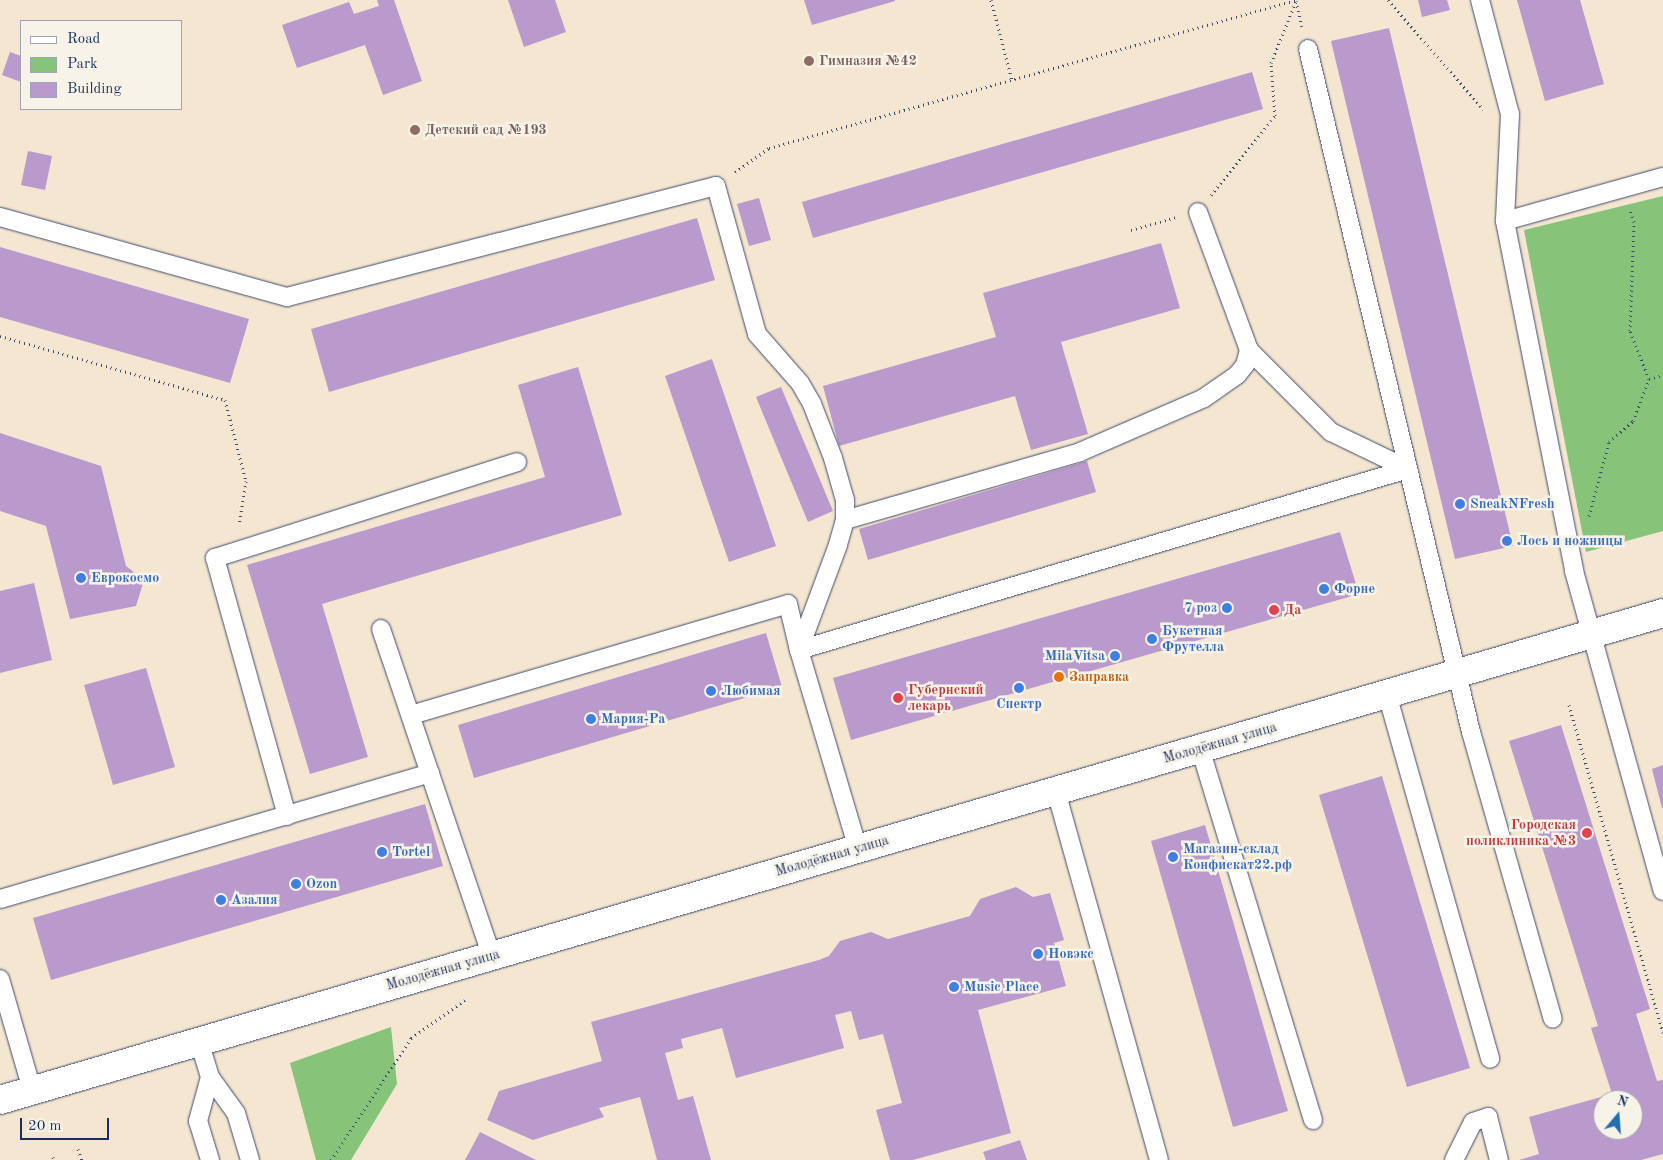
<!DOCTYPE html>
<meta charset="utf-8">
<style>
body{margin:0}
#map{position:relative;width:1663px;height:1160px;overflow:hidden;background:#f5e6d1;font-family:"Old Standard TT",serif}
div>[style]{position:absolute}
[style*='--x']{left:calc(var(--x)*1px);top:calc(var(--y)*1px);width:calc(var(--w)*1px);rotate:calc(var(--a)*1deg)}
.green>*{inset:0;background:#87c47a}
.building>*{inset:0;background:#ba99cc}
.path>*{height:3px;margin-top:-1.5px;transform-origin:0;background:repeating-linear-gradient(90deg,#3c4a6f 0 1px,transparent 0 5px)}
.roads{filter:drop-shadow(0 0 1px #3c4a6f) drop-shadow(0 0 1px #3c4a6f)}
.lane>*{height:18px;margin:-9px;padding:0 9px;transform-origin:9px;border-radius:9px;background:#fff}
.secondary>*{height:28px;margin:-14px;padding:0 14px;transform-origin:14px;border-radius:14px;background:#fff}
.dots>*{width:14px;height:14px;translate:-50% -50%;box-sizing:border-box;border:2px solid #f7f3e8;border-radius:50%}
span{translate:-50% -50%;white-space:nowrap;text-align:center;line-height:1.15;-webkit-text-stroke:5px #f7f3e8;paint-order:stroke}
.education-label{font-size:14px;color:#785e54;font-weight:700}
.left{translate:0 -50%;text-align:left}
.shop-label{font-size:14px;color:#366cbe;font-weight:700}
.right{translate:-100% -50%;text-align:right}
.health-label{font-size:14px;color:#be3a42;font-weight:700}
.food-label{font-size:14px;color:#c56008;font-weight:700}
.street-label{font-size:14px;color:#1b2f5e}
.legend{position:absolute;left:20px;top:20px;width:162px;height:90px;box-sizing:border-box;background:#f7f3e8;border:1px solid #9fa5b1;margin:0;padding:6px 9px;list-style:none;font-size:15px;color:#1b2f5e}
.legend li{display:flex;align-items:center;gap:10px;height:25px}
.legend b{width:25px;border:1px solid #9fa5b1}
.north{position:absolute;left:1593px;top:1090px;width:50px;height:50px;box-sizing:border-box;background:#f7f3e8;border:1px solid #9fa5b1;border-radius:50%;rotate:18deg;font-size:14px;font-weight:700;line-height:20px;text-align:center;color:#1b2f5e}
.north::after{content:'';display:block;margin:auto;width:18px;height:22px;background:#1f6fb2;clip-path:polygon(50% 0,100% 100%,50% 72%,0 100%)}
.scale{position:absolute;left:20px;top:1118px;width:89px;height:22px;box-sizing:border-box;border:2px solid #1b2f5e;border-top:0;padding-left:6px;font-size:15px;line-height:18px;white-space:nowrap;color:#1b2f5e;-webkit-text-stroke:4px #f7f3e8;paint-order:stroke}
</style>
<div id="map">
<div class="green">
<div style="clip-path:polygon(1663px 196px,1663px 531px,1586px 552px,1524px 230px)"></div>
<div style="clip-path:polygon(391px 1027px,397px 1084px,351px 1160px,316px 1160px,290px 1063px)"></div>
</div>
<div class="building">
<div style="clip-path:polygon(377px 0,394px 0,422px 81px,383px 95px,365px 45px,297px 68px,282px 25px,349px 2px,354px 14px,379px 6px)"></div>
<div style="clip-path:polygon(508px 0,555px 0,566px 32px,524px 47px)"></div>
<div style="clip-path:polygon(804px 0,895px 0,895px 1px,812px 25px)"></div>
<div style="clip-path:polygon(1418px 0,1447px 0,1450px 10px,1422px 17px)"></div>
<div style="clip-path:polygon(1517px 0,1580px 0,1604px 84px,1545px 101px)"></div>
<div style="clip-path:polygon(1389px 28px,1513px 546px,1455px 559px,1331px 41px)"></div>
<div style="clip-path:polygon(10px 52px,21px 56px,21px 82px,2px 75px)"></div>
<div style="clip-path:polygon(1252px 72px,1263px 109px,813px 238px,802px 202px)"></div>
<div style="clip-path:polygon(28px 151px,52px 156px,45px 190px,21px 185px)"></div>
<div style="clip-path:polygon(759px 198px,771px 240px,749px 246px,737px 204px)"></div>
<div style="clip-path:polygon(697px 218px,715px 280px,329px 392px,311px 329px)"></div>
<div style="clip-path:polygon(1161px 243px,1180px 308px,1061px 342px,1088px 434px,1031px 450px,1015px 396px,839px 446px,823px 386px,996px 337px,983px 293px)"></div>
<div style="clip-path:polygon(0 247px,249px 319px,230px 383px,0 317px)"></div>
<div style="clip-path:polygon(712px 359px,776px 546px,729px 562px,665px 376px)"></div>
<div style="clip-path:polygon(578px 367px,622px 515px,322px 604px,368px 757px,310px 774px,247px 565px,545px 477px,518px 385px)"></div>
<div style="clip-path:polygon(781px 387px,833px 511px,808px 522px,756px 397px)"></div>
<div style="clip-path:polygon(0 433px,101px 466px,126px 566px,144px 580px,136px 606px,70px 619px,46px 526px,0 511px)"></div>
<div style="clip-path:polygon(1087px 461px,1096px 492px,868px 560px,859px 529px)"></div>
<div style="clip-path:polygon(1340px 532px,1359px 594px,851px 740px,833px 678px)"></div>
<div style="clip-path:polygon(34px 583px,52px 660px,0 673px,0 591px)"></div>
<div style="clip-path:polygon(766px 633px,782px 687px,474px 778px,458px 725px)"></div>
<div style="clip-path:polygon(146px 668px,175px 767px,113px 785px,84px 685px)"></div>
<div style="clip-path:polygon(evenodd,1561px 725px,1650px 1009px,1636px 1014px,1657px 1081px,1663px 1080px,1663px 1154px,1641px 1160px,1519px 1160px,1539px 1154px,1529px 1117px,1612px 1094px,1591px 1028px,1598px 1026px,1509px 741px,1561px 725px,1603px 1100px,1633px 1100px,1633px 1130px,1603px 1130px,1603px 1100px)"></div>
<div style="clip-path:polygon(1663px 765px,1663px 808px,1662px 808px,1652px 769px)"></div>
<div style="clip-path:polygon(1382px 776px,1470px 1068px,1407px 1087px,1319px 795px)"></div>
<div style="clip-path:polygon(425px 804px,443px 866px,51px 980px,33px 918px)"></div>
<div style="clip-path:polygon(1205px 825px,1288px 1111px,1233px 1127px,1151px 841px)"></div>
<div style="clip-path:polygon(1016px 887px,1033px 897px,1050px 893px,1064px 940px,1054px 943px,1066px 986px,978px 1010px,1011px 1133px,913px 1160px,890px 1160px,876px 1110px,902px 1103px,883px 1034px,859px 1040px,851px 1011px,835px 1015px,844px 1048px,736px 1078px,722px 1028px,681px 1039px,683px 1048px,665px 1053px,678px 1100px,693px 1096px,711px 1160px,657px 1160px,640px 1097px,599px 1108px,604px 1117px,533px 1140px,487px 1120px,499px 1091px,602px 1061px,591px 1022px,819px 960px,829px 956px,840px 941px,871px 932px,888px 939px,970px 916px,980px 899px)"></div>
<div style="clip-path:polygon(480px 1132px,536px 1160px,465px 1160px)"></div>
<div style="clip-path:polygon(1020px 1140px,1027px 1160px,986px 1160px,983px 1152px)"></div>
</div>
<div class="path">
<div style="--x:991;--y:0;--w:83;--a:75.3"></div>
<div style="--x:1388;--y:0;--w:145;--a:48.9"></div>
<div style="--x:1296;--y:1;--w:26;--a:77"></div>
<div style="--x:735;--y:172;--w:42;--a:-35.2"></div>
<div style="--x:769;--y:148;--w:547;--a:-15.69"></div>
<div style="--x:1211;--y:195;--w:102;--a:-51"></div>
<div style="--x:1275;--y:116;--w:53;--a:-94.3"></div>
<div style="--x:1271;--y:63;--w:67;--a:-68"></div>
<div style="--x:1131;--y:230;--w:48;--a:-15.8"></div>
<div style="--x:0;--y:336;--w:234;--a:15.9"></div>
<div style="--x:225;--y:400;--w:84;--a:75.5"></div>
<div style="--x:246;--y:481;--w:45;--a:99"></div>
<div style="--x:1649;--y:379;--w:15;--a:-16"></div>
<div style="--x:1589;--y:516;--w:77;--a:-74.9"></div>
<div style="--x:1609;--y:442;--w:32;--a:-41"></div>
<div style="--x:1633;--y:421;--w:45;--a:-69.1"></div>
<div style="--x:1649;--y:379;--w:52;--a:-111.6"></div>
<div style="--x:1630;--y:331;--w:109;--a:-87.9"></div>
<div style="--x:1634;--y:222;--w:13;--a:-108"></div>
<div style="--x:1569;--y:705;--w:341;--a:74"></div>
<div style="--x:78;--y:1149;--w:12;--a:70"></div>
<div style="--x:53;--y:1157;--w:3;--a:72"></div>
<div style="--x:331;--y:1160;--w:146;--a:-56.7"></div>
<div style="--x:411;--y:1038;--w:66;--a:-35.1"></div>
</div>
<div class="roads">
<div class="lane">
<div style="--x:1480;--y:0;--w:118;--a:75.3"></div>
<div style="--x:1510;--y:114;--w:107;--a:92.7"></div>
<div style="--x:1505;--y:221;--w:357;--a:78.8"></div>
<div style="--x:1574;--y:571;--w:332;--a:74.5"></div>
<div style="--x:1308;--y:49;--w:702;--a:76.58"></div>
<div style="--x:1471;--y:732;--w:298;--a:74.1"></div>
<div style="--x:0;--y:217;--w:298;--a:15.6"></div>
<div style="--x:287;--y:297;--w:443;--a:-14.5"></div>
<div style="--x:716;--y:186;--w:154;--a:74.5"></div>
<div style="--x:757;--y:334;--w:65;--a:48.7"></div>
<div style="--x:800;--y:383;--w:24;--a:60"></div>
<div style="--x:812;--y:404;--w:58;--a:68.7"></div>
<div style="--x:833;--y:458;--w:44;--a:74.1"></div>
<div style="--x:845;--y:500;--w:20;--a:90"></div>
<div style="--x:845;--y:520;--w:26;--a:106"></div>
<div style="--x:838;--y:545;--w:112;--a:110.4"></div>
<div style="--x:799;--y:650;--w:208;--a:73.5"></div>
<div style="--x:1505;--y:221;--w:164;--a:-15.6"></div>
<div style="--x:1249;--y:350;--w:116;--a:45"></div>
<div style="--x:1331;--y:432;--w:85;--a:25.7"></div>
<div style="--x:845;--y:520;--w:245;--a:-16.1"></div>
<div style="--x:1080;--y:452;--w:135;--a:-23.5"></div>
<div style="--x:1204;--y:398;--w:40;--a:-34.9"></div>
<div style="--x:1237;--y:375;--w:13;--a:-51"></div>
<div style="--x:1245;--y:365;--w:16;--a:-75"></div>
<div style="--x:1249;--y:350;--w:147;--a:-110.3"></div>
<div style="--x:381;--y:629;--w:345;--a:71.3"></div>
<div style="--x:1387;--y:694;--w:379;--a:74.2"></div>
<div style="--x:411;--y:715;--w:393;--a:-16.4"></div>
<div style="--x:788;--y:604;--w:47;--a:76.6"></div>
<div style="--x:799;--y:650;--w:635;--a:-16.55"></div>
<div style="--x:1200;--y:748;--w:389;--a:73.1"></div>
<div style="--x:1056;--y:791;--w:383;--a:74.4"></div>
<div style="--x:287;--y:816;--w:268;--a:-105.6"></div>
<div style="--x:215;--y:558;--w:317;--a:-17.6"></div>
<div style="--x:0;--y:899;--w:448;--a:-16.3"></div>
<div style="--x:0;--y:979;--w:116;--a:73.9"></div>
<div style="--x:199;--y:1041;--w:38;--a:73"></div>
<div style="--x:210;--y:1077;--w:44;--a:54.2"></div>
<div style="--x:236;--y:1113;--w:49;--a:73.4"></div>
<div style="--x:210;--y:1077;--w:46;--a:105.3"></div>
<div style="--x:198;--y:1121;--w:41;--a:72.9"></div>
<div style="--x:1454;--y:1160;--w:42;--a:-63.4"></div>
<div style="--x:1473;--y:1122;--w:16;--a:-18"></div>
<div style="--x:1488;--y:1117;--w:44;--a:75.7"></div>
</div>
<div class="secondary">
<div style="--x:0;--y:1100;--w:1733;--a:-16.32"></div>
</div>
</div>
<div class="dots">
<div style="left:809px;top:61px;background:#8d6e63"></div>
<div style="left:415px;top:130px;background:#8d6e63"></div>
<div style="left:1460px;top:504px;background:#3f7fe0"></div>
<div style="left:1507px;top:541px;background:#3f7fe0"></div>
<div style="left:81px;top:578px;background:#3f7fe0"></div>
<div style="left:1324px;top:589px;background:#3f7fe0"></div>
<div style="left:1227px;top:608px;background:#3f7fe0"></div>
<div style="left:1274px;top:610px;background:#e0444e"></div>
<div style="left:1152px;top:639px;background:#3f7fe0"></div>
<div style="left:1115px;top:656px;background:#3f7fe0"></div>
<div style="left:1059px;top:677px;background:#e8710a"></div>
<div style="left:1019px;top:688px;background:#3f7fe0"></div>
<div style="left:711px;top:691px;background:#3f7fe0"></div>
<div style="left:898px;top:698px;background:#e0444e"></div>
<div style="left:591px;top:719px;background:#3f7fe0"></div>
<div style="left:1587px;top:833px;background:#e0444e"></div>
<div style="left:382px;top:852px;background:#3f7fe0"></div>
<div style="left:1173px;top:857px;background:#3f7fe0"></div>
<div style="left:296px;top:884px;background:#3f7fe0"></div>
<div style="left:221px;top:900px;background:#3f7fe0"></div>
<div style="left:1038px;top:954px;background:#3f7fe0"></div>
<div style="left:954px;top:987px;background:#3f7fe0"></div>
</div>
<div class="education-label">
<span class="left" style="left:819px;top:61px">Гимназия №42</span>
<span class="left" style="left:425px;top:130px">Детский сад №193</span>
</div>
<div class="shop-label">
<span class="left" style="left:1470px;top:504px">SneakNFresh</span>
<span class="left" style="left:1517px;top:541px">Лось и ножницы</span>
<span class="left" style="left:91px;top:578px">Еврокосмо</span>
<span class="left" style="left:1334px;top:589px">Форне</span>
<span class="right" style="left:1217px;top:608px">7 роз</span>
<span class="left" style="left:1162px;top:639px">Букетная<br>Фрутелла</span>
<span class="right" style="left:1105px;top:656px">MilaVitsa</span>
<span class="left" style="left:721px;top:691px">Любимая</span>
<span style="left:1019px;top:704px">Спектр</span>
<span class="left" style="left:601px;top:719px">Мария-Ра</span>
<span class="left" style="left:1183px;top:857px">Магазин-склад<br>Конфискат22.рф</span>
<span class="left" style="left:392px;top:852px">Tortel</span>
<span class="left" style="left:306px;top:884px">Ozon</span>
<span class="left" style="left:231px;top:900px">Азалия</span>
<span class="left" style="left:1048px;top:954px">Новэкс</span>
<span class="left" style="left:964px;top:987px">Music Place</span>
</div>
<div class="health-label">
<span class="left" style="left:1284px;top:610px">Да</span>
<span class="left" style="left:908px;top:698px">Губернский<br>лекарь</span>
<span class="right" style="left:1576px;top:833px">Городская<br>поликлиника №3</span>
</div>
<div class="food-label">
<span class="left" style="left:1069px;top:677px">Заправка</span>
</div>
<div class="street-label">
<span style="left:1220px;top:743px;rotate:-16deg">Молодёжная улица</span>
<span style="left:832px;top:856px;rotate:-16deg">Молодёжная улица</span>
<span style="left:443px;top:970px;rotate:-16deg">Молодёжная улица</span>
</div>
<ul class="legend">
<li><b style="height:6px;background:#fff"></b>Road</li>
<li><b style="height:14px;background:#87c47a"></b>Park</li>
<li><b style="height:14px;background:#ba99cc"></b>Building</li>
</ul>
<div class="north">N</div>
<div class="scale">20 m</div>
</div>
